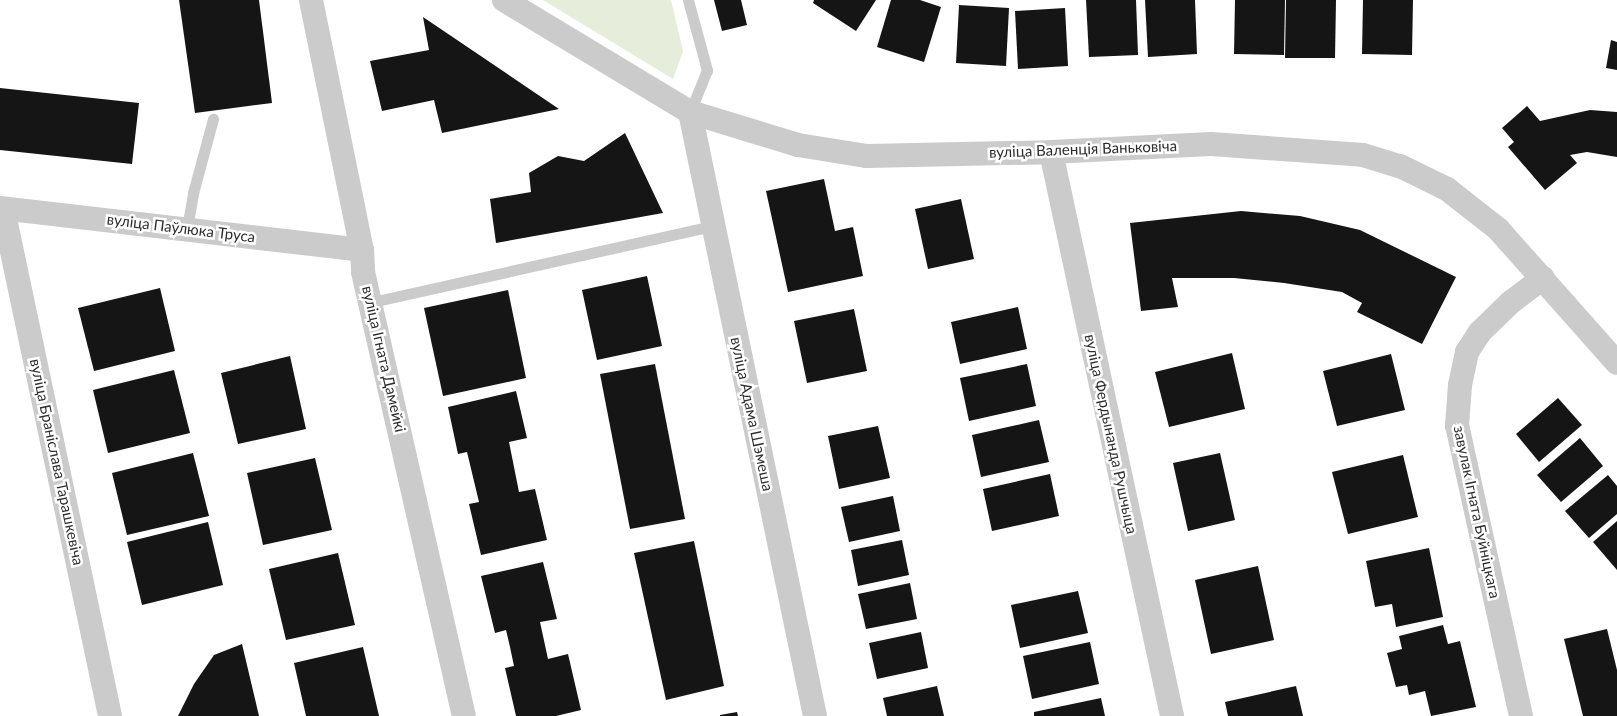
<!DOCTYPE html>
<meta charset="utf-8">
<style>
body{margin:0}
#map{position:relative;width:1617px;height:716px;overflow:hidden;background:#fff;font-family:Lato,sans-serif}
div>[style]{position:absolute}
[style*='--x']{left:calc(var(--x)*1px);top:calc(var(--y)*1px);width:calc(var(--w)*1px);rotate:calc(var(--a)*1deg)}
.green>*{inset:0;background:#e6eddb}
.building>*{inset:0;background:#151515}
.service>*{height:11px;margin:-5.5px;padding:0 5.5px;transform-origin:5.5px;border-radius:5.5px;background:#cbcbcb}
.minor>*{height:24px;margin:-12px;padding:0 12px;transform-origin:12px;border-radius:12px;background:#cbcbcb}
span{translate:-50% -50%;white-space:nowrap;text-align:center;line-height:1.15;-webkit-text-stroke:5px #fff;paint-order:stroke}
.street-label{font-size:15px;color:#2e2e2e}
</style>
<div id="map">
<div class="green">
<div style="clip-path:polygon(543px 0,671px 0,683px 51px,673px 79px)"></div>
</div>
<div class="building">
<div style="clip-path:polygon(179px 0,259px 0,272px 103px,195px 113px)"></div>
<div style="clip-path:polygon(714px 0,741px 0,747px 25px,722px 31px)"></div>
<div style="clip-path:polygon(814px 0,876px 0,856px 31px,813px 3px)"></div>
<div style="clip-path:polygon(891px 0,920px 0,941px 7px,924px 62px,877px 47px)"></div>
<div style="clip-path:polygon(1086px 0,1136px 0,1138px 55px,1089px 57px)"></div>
<div style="clip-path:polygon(1145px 0,1195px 0,1197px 54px,1148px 57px)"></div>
<div style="clip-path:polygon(1235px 0,1285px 0,1284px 55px,1234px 54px)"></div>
<div style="clip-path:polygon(1286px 0,1336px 0,1335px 58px,1285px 58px)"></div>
<div style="clip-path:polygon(1363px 0,1413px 0,1412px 55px,1362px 54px)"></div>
<div style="clip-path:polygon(959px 5px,1009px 8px,1006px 66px,956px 63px)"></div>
<div style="clip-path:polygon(1065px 8px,1068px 66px,1018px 69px,1015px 11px)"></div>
<div style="clip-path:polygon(423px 17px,559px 109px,442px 133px,434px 100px,382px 111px,370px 61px,429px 50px)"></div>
<div style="clip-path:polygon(1611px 40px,1617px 42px,1617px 70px,1606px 68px)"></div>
<div style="clip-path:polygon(0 88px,139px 103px,132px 164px,0 150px)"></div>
<div style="clip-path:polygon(1527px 106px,1540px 121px,1590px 110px,1617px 112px,1617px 157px,1587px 152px,1570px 155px,1577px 163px,1545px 190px,1508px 147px,1514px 142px,1502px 128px)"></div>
<div style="clip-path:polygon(625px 133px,663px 213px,496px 243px,490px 199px,531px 192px,529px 173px,558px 156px,584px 161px)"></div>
<div style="clip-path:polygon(824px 179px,835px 231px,853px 227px,863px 276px,788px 292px,766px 191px)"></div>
<div style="clip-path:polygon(961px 199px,974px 259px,928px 269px,915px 209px)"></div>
<div style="clip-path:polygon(1241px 211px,1300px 216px,1360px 230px,1456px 277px,1422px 344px,1357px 312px,1362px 303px,1342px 292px,1284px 283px,1234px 278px,1172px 278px,1178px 307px,1141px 311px,1130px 223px)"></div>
<div style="clip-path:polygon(647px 276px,662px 346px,597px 360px,582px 290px)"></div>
<div style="clip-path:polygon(160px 288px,175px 351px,94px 371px,78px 308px)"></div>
<div style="clip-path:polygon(508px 290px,526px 378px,443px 396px,424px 308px)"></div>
<div style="clip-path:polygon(1018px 307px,1027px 349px,960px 364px,951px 322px)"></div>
<div style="clip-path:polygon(854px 309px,867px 371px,807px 383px,794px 321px)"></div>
<div style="clip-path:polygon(1232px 353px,1245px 409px,1169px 427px,1155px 372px)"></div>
<div style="clip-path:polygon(1391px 354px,1405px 410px,1337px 426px,1323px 371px)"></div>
<div style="clip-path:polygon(290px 356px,306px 429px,238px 444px,221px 373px)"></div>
<div style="clip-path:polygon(655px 364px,685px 519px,630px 529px,600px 374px)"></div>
<div style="clip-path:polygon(1027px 364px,1036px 406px,969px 421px,960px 378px)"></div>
<div style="clip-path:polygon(174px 370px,190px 433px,108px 453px,93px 390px)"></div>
<div style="clip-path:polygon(516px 391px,527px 438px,509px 442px,519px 492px,535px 489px,547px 540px,481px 555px,469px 504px,479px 502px,467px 452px,458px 454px,448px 407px)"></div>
<div style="clip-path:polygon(1558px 398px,1582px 425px,1539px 462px,1516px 434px)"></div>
<div style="clip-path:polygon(1039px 420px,1049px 462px,981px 477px,972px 435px)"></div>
<div style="clip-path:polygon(878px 426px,890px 478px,839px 489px,828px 436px)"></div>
<div style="clip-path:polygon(1580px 438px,1603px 466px,1561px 502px,1537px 475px)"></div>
<div style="clip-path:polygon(193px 453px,209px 516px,127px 535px,112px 473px)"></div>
<div style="clip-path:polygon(1220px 453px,1235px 520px,1188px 531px,1173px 463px)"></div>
<div style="clip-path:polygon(1403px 455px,1418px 517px,1348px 534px,1332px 472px)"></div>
<div style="clip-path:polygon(315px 458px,332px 530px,263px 545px,247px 473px)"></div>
<div style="clip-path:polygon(1050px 474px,1059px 516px,992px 531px,983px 489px)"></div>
<div style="clip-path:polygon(1608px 475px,1617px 486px,1617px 514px,1589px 538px,1565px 511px)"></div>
<div style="clip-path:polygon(893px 496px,900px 531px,849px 542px,841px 507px)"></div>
<div style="clip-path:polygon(1617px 521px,1617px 570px,1593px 542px)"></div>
<div style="clip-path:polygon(208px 522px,223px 585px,142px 605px,127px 542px)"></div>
<div style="clip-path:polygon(902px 540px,909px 575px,858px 586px,851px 550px)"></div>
<div style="clip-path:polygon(694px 541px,724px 686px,666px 700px,634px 553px)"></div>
<div style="clip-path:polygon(1429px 548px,1443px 617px,1396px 627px,1392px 604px,1375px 607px,1366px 561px)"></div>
<div style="clip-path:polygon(338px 553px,355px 625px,286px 640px,269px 569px)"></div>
<div style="clip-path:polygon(543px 562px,557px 619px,540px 622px,548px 659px,568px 654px,581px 710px,556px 716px,516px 716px,505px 668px,514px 666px,510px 647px,506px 630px,495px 633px,481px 576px)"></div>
<div style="clip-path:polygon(1258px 566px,1274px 640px,1211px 654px,1195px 580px)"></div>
<div style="clip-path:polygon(910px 583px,917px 619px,866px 629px,858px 594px)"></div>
<div style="clip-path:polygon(1078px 591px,1088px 633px,1020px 648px,1011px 605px)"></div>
<div style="clip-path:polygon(1443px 625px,1448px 644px,1460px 641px,1476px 707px,1431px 716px,1425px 691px,1409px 695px,1407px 685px,1396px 687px,1387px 653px,1402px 649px,1399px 636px)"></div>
<div style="clip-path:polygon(1607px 629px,1617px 670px,1617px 716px,1583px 716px,1564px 639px)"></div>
<div style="clip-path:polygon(921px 632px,928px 668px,877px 679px,869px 643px)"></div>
<div style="clip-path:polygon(1090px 642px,1099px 684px,1032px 699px,1023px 656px)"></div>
<div style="clip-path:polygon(242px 644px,259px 716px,178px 716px,194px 684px,214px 655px)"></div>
<div style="clip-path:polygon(363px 647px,379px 716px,306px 716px,294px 663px)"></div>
<div style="clip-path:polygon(937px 686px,944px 716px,887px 716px,883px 698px)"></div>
<div style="clip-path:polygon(1296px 686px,1303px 716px,1228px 716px,1225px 702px)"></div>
<div style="clip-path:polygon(1101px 698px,1105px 716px,1034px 716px,1034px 712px)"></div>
<div style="clip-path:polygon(737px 712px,738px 716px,720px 716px,720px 715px)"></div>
</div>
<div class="service">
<div style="--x:688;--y:0;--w:73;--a:74.8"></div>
<div style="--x:707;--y:70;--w:45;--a:112"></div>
<div style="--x:187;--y:228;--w:36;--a:-80"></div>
<div style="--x:193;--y:193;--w:77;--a:-74.9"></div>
<div style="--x:372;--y:302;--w:349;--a:-12.6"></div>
</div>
<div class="minor">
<div style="--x:311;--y:0;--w:255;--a:78.5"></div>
<div style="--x:362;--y:250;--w:22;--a:87"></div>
<div style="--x:363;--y:272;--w:455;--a:77.2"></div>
<div style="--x:504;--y:0;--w:217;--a:31.1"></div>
<div style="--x:690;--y:112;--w:113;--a:17"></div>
<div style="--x:798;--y:145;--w:70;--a:9.1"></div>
<div style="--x:867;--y:156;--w:184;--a:-1.2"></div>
<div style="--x:1051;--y:152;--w:160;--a:-2.9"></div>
<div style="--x:1211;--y:144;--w:152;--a:4.1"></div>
<div style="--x:1363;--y:155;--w:39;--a:17"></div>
<div style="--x:1400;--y:166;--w:52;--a:26.1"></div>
<div style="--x:1447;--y:189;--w:65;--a:38.1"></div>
<div style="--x:1498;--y:229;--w:179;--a:48.4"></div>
<div style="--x:690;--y:112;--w:617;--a:78.31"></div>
<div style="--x:1051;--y:152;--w:577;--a:77.89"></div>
<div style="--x:0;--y:208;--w:364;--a:6.6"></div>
<div style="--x:3;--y:209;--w:518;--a:78.08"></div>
<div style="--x:1521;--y:716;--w:297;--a:-102.4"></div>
<div style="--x:1457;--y:426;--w:41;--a:-85.8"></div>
<div style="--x:1460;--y:385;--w:34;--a:-78"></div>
<div style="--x:1467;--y:352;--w:24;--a:-57"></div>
<div style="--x:1480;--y:332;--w:43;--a:-44.1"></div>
<div style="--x:1511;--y:302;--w:40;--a:-37"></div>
</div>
<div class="street-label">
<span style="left:1083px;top:149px;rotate:-2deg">вуліца Валенція Ваньковіча</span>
<span style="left:181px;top:228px;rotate:7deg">вуліца Паўлюка Труса</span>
<span style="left:384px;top:359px;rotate:77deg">вуліца Ігната Дамейкі</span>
<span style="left:752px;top:414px;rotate:78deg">вуліца Адама Шэмеша</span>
<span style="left:1111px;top:434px;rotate:78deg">вуліца Фердынанда Рушчыца</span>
<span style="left:57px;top:462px;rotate:78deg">вуліца Браніслава Тарашкевіча</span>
<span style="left:1477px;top:512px;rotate:78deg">завулак Ігната Буйніцкага</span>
</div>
</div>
